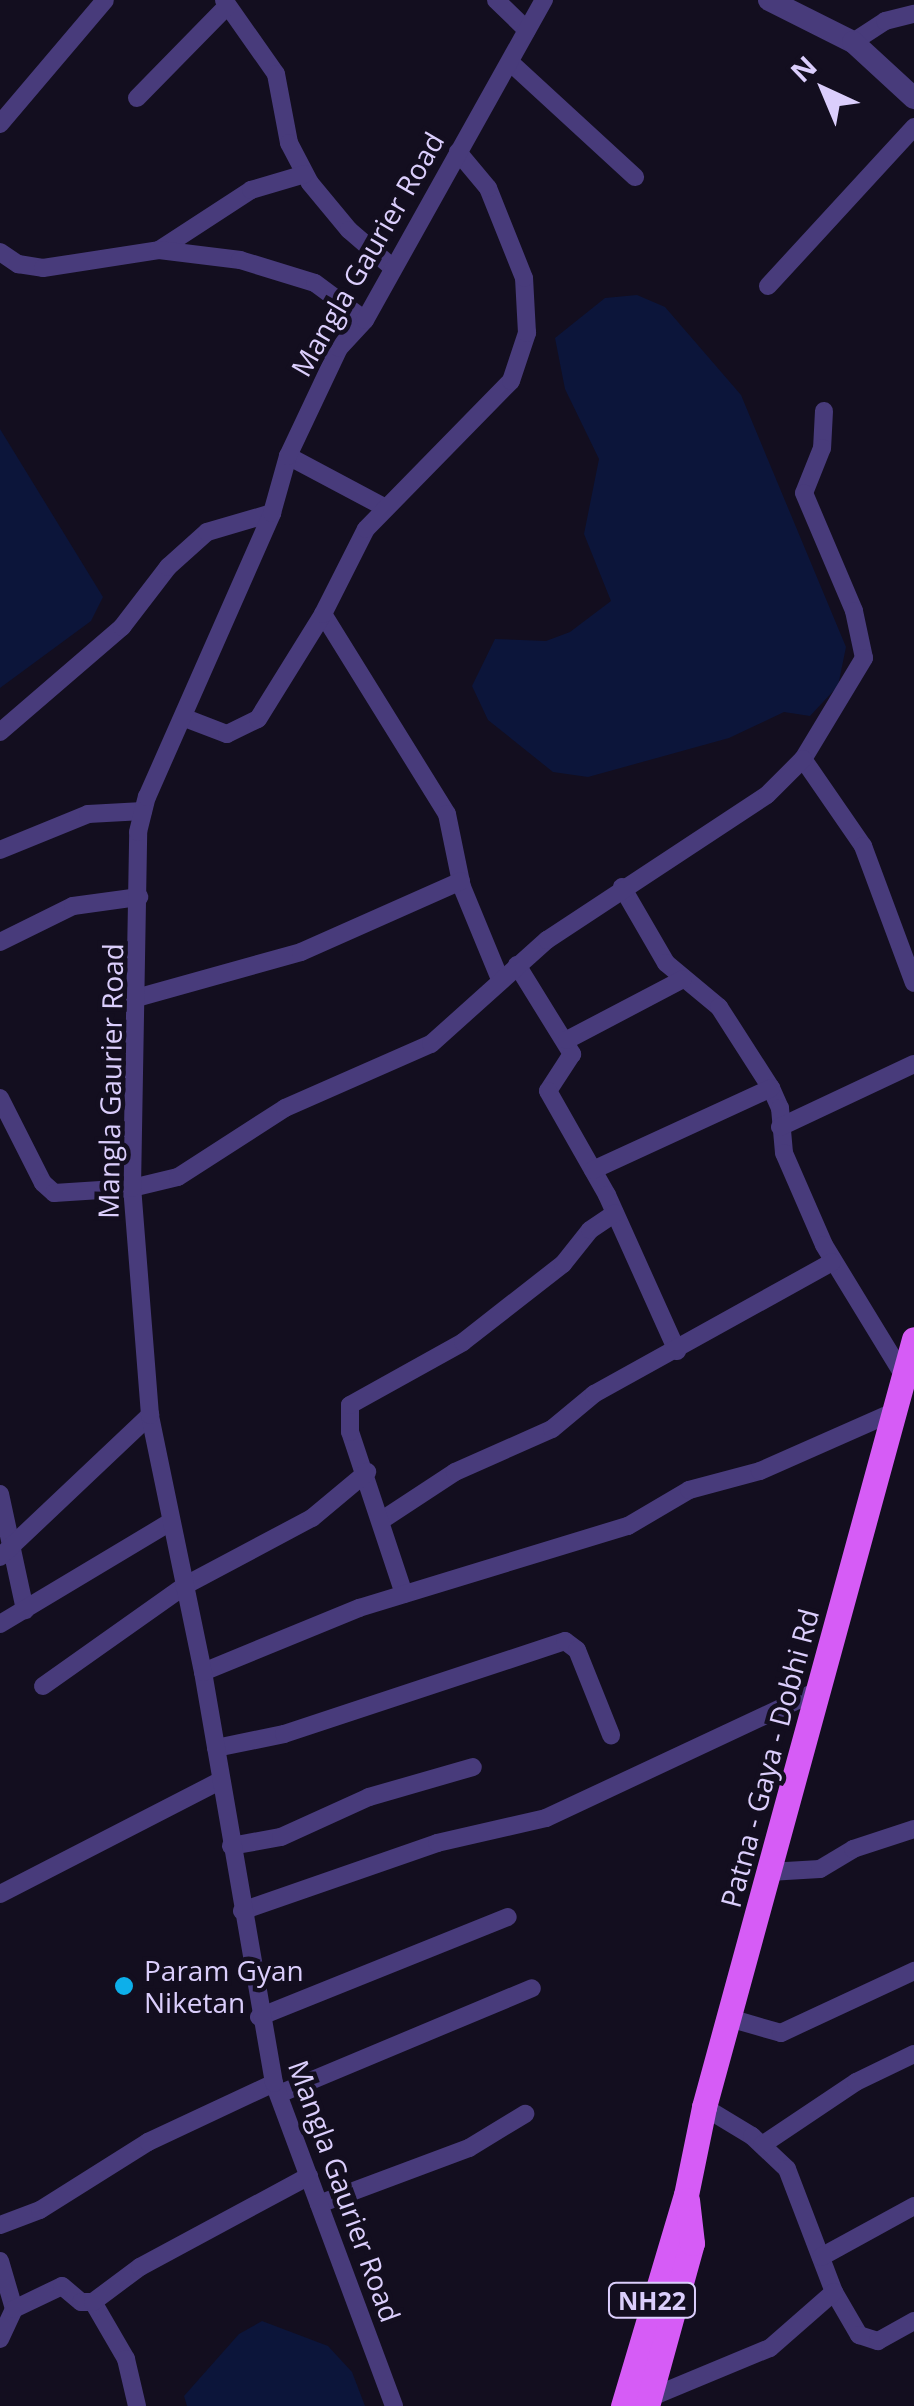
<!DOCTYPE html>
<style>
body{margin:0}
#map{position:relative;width:914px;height:2406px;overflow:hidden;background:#130e1f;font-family:"Open Sans",sans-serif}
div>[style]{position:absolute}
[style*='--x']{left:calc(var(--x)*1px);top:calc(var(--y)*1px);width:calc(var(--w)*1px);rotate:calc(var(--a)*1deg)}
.water>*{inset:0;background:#0c153a}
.minor>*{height:18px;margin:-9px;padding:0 9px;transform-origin:9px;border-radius:9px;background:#483b7b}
.tertiary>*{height:22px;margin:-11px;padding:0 11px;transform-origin:11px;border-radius:11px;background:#483b7b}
.primary>*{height:25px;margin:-12.5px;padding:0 12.5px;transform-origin:12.5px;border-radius:12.5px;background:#d65cf6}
.dots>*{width:28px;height:28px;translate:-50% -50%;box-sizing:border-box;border:5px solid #130e1f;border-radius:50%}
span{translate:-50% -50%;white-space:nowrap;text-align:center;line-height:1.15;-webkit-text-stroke:9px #130e1f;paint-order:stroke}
.shield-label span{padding:2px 8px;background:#130e1f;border:2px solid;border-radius:8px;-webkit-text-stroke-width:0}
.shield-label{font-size:25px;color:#dbcefc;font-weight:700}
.street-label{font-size:28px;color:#dbcefc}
.poi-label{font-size:28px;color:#dbcefc}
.left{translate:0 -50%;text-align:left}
.north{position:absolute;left:774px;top:40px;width:100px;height:100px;-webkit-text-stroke:8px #130e1f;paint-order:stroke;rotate:316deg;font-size:28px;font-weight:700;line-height:40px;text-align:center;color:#dbcefc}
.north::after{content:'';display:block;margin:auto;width:35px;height:45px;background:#dbcefc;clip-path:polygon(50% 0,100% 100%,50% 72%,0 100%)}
</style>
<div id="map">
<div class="water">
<div style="clip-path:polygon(637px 295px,665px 307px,741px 395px,846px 647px,838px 686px,810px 716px,784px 712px,729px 738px,588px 777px,553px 772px,488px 720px,472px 686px,495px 639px,546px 641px,570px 632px,611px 601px,584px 534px,599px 459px,565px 389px,555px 338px,605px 298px)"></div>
<div style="clip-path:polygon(0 429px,103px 597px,91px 621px,0 688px)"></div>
<div style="clip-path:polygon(262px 2321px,328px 2346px,352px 2372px,365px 2406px,187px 2406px,184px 2396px,239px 2334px)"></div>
</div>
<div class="minor">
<div style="--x:224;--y:0;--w:90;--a:54.9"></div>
<div style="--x:276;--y:74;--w:70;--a:79.3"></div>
<div style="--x:289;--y:143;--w:45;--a:62.3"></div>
<div style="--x:310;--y:183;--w:61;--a:50.3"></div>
<div style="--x:349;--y:230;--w:58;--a:40.8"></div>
<div style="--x:496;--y:0;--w:43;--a:44.1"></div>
<div style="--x:853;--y:42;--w:38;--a:-33"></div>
<div style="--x:885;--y:21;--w:30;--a:-14"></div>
<div style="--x:510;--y:62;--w:170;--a:42.6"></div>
<div style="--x:137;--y:98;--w:129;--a:-45.6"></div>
<div style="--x:0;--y:124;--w:162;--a:-49.7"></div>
<div style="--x:159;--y:250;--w:110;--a:-33.1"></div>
<div style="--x:251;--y:190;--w:56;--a:-16.5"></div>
<div style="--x:0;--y:252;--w:22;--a:34"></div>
<div style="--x:18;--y:264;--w:25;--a:9"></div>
<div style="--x:43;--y:268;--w:117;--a:-8.8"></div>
<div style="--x:159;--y:250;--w:82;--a:7"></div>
<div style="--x:240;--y:260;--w:78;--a:17"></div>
<div style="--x:315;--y:283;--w:62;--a:36.5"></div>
<div style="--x:768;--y:286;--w:216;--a:-47.4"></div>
<div style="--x:824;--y:411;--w:37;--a:93"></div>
<div style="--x:822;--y:448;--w:48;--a:111.8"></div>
<div style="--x:804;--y:493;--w:128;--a:67"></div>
<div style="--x:854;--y:611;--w:48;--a:78"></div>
<div style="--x:864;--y:658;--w:118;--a:121.1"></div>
<div style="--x:803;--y:759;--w:106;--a:55.4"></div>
<div style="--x:863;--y:846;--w:146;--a:69.6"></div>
<div style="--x:288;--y:456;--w:109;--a:28"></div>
<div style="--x:323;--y:614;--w:235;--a:58.2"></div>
<div style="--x:447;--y:814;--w:75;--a:78.4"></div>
<div style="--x:462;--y:887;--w:100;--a:67.6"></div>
<div style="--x:185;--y:718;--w:45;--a:20.9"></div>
<div style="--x:227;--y:734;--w:34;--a:-26"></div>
<div style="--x:258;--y:719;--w:123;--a:-58.2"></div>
<div style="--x:323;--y:614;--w:95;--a:-63.2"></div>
<div style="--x:366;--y:529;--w:207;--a:-45.6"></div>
<div style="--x:511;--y:381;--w:51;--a:-71.6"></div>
<div style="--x:527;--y:333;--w:55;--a:-93.1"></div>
<div style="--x:524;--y:278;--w:97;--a:-111.8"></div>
<div style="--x:488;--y:188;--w:47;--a:-129.8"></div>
<div style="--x:0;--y:732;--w:161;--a:-40.7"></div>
<div style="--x:122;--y:627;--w:76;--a:-52.5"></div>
<div style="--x:168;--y:567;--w:52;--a:-41.9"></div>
<div style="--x:207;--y:532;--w:68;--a:-16.3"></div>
<div style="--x:0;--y:850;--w:95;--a:-22.2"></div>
<div style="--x:88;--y:814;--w:55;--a:-3.1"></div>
<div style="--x:622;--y:887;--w:88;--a:59.9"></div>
<div style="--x:666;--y:963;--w:69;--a:39.7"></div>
<div style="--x:719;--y:1007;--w:96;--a:57.3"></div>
<div style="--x:771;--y:1088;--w:22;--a:66"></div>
<div style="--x:780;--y:1108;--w:45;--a:84.9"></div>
<div style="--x:784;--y:1153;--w:100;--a:66.5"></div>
<div style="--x:824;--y:1245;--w:153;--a:58.6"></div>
<div style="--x:0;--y:942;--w:81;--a:-26.3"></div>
<div style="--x:73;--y:906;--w:67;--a:-7.8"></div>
<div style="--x:517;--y:965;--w:105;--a:58.3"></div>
<div style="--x:572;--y:1054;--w:44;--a:123"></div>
<div style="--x:548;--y:1091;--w:120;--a:60.4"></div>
<div style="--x:607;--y:1195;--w:171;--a:65.8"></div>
<div style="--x:140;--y:997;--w:167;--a:-15.6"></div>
<div style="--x:301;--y:952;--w:175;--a:-23.9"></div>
<div style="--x:567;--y:1040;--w:131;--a:-27.7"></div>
<div style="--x:0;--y:1098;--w:95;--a:63.2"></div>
<div style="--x:43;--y:1183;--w:15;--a:42"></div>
<div style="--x:54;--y:1193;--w:78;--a:-3.7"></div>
<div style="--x:132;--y:1188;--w:47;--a:-13.4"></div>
<div style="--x:178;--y:1177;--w:127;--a:-32.8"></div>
<div style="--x:285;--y:1108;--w:159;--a:-23.7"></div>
<div style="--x:431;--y:1044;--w:156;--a:-41.9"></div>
<div style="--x:547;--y:940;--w:263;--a:-33.4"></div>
<div style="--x:767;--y:795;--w:51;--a:-45"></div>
<div style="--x:780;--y:1127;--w:148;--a:-25.2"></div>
<div style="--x:593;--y:1170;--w:196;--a:-24.7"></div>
<div style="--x:0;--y:1494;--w:119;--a:77.8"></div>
<div style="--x:382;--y:1520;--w:87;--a:-33.3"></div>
<div style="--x:455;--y:1472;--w:106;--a:-23.9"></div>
<div style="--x:552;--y:1429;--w:55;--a:-39.8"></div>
<div style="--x:594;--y:1394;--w:272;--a:-29"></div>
<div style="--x:0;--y:1557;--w:207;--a:-43.4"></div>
<div style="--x:404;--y:1594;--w:171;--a:-108.4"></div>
<div style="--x:350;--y:1432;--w:27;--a:-90"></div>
<div style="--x:350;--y:1405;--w:129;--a:-29.1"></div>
<div style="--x:463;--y:1342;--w:127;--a:-38"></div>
<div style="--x:563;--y:1264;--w:43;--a:-51.5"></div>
<div style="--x:590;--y:1230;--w:30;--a:-34"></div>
<div style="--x:0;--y:1624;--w:197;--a:-30.9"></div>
<div style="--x:203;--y:1672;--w:169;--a:-22.3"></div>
<div style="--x:359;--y:1608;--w:281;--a:-17"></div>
<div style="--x:628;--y:1526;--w:71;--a:-30.5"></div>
<div style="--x:689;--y:1490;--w:73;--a:-15"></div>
<div style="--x:760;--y:1471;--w:146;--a:-23.8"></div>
<div style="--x:43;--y:1686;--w:173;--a:-35.3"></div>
<div style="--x:184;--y:1586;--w:145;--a:-28"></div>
<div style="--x:312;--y:1518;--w:72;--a:-39.9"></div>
<div style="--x:216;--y:1748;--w:69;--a:-11.6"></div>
<div style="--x:284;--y:1734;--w:296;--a:-18.3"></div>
<div style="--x:565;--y:1641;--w:15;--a:37"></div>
<div style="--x:577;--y:1650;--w:92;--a:68.2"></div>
<div style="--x:231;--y:1846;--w:51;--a:-10.2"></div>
<div style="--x:281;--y:1837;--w:97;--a:-24.4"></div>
<div style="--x:369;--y:1797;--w:108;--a:-16.1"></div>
<div style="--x:769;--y:1872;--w:51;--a:-3.4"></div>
<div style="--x:820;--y:1869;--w:39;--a:-31"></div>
<div style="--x:853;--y:1849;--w:64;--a:-18.2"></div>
<div style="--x:0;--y:1894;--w:247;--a:-27.2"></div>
<div style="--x:242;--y:1911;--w:207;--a:-19.2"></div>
<div style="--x:437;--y:1843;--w:112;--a:-12.9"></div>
<div style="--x:546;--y:1818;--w:302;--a:-25.1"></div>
<div style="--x:259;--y:2017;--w:268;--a:-21.9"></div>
<div style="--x:729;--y:2018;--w:54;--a:16.1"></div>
<div style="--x:781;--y:2033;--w:147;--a:-25"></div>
<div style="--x:279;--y:2094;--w:274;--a:-22.7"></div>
<div style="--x:704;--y:2107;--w:56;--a:31.1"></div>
<div style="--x:752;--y:2136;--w:48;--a:43.3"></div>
<div style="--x:787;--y:2169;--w:132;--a:69.1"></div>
<div style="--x:834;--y:2292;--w:50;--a:59.8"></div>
<div style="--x:859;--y:2335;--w:20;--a:18"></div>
<div style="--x:878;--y:2341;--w:41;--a:-29.1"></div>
<div style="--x:762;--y:2145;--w:113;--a:-33.8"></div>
<div style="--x:856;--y:2082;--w:64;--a:-25.8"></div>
<div style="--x:319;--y:2204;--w:160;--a:-20.5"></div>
<div style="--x:469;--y:2148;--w:66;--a:-31.3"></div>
<div style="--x:0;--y:2225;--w:43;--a:-20.6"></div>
<div style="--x:40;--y:2210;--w:128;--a:-32.2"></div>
<div style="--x:148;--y:2142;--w:139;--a:-25.1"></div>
<div style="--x:821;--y:2257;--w:106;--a:-28.7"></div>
<div style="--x:0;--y:2261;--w:50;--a:73.7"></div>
<div style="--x:14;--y:2309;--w:33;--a:115"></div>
<div style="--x:93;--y:2302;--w:66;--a:59.9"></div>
<div style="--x:126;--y:2359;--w:48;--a:76.8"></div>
<div style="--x:14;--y:2309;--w:53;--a:-25.6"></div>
<div style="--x:62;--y:2286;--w:25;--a:40"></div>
<div style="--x:81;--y:2302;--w:12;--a:0"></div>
<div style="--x:93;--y:2302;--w:59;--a:-36.7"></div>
<div style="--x:140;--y:2267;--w:192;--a:-28.3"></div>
<div style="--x:649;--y:2398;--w:131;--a:-22.5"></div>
<div style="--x:770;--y:2348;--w:85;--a:-41.2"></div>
<div style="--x:394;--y:2406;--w:345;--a:-110.4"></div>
<div style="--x:274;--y:2083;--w:417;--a:-99.8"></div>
<div style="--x:203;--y:1672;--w:262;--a:-101.7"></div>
<div style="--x:150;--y:1415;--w:228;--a:-94.5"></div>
<div style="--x:132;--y:1188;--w:356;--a:-89"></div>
<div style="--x:138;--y:832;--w:36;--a:-76"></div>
<div style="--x:147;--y:797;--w:310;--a:-66.2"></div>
<div style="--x:272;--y:513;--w:59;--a:-74.3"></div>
<div style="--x:288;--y:456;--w:119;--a:-64.7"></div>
<div style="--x:339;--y:348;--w:38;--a:-47"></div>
<div style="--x:365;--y:320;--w:367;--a:-60.8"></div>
</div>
<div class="tertiary">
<div style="--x:769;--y:0;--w:94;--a:26.6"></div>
<div style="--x:853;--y:42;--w:83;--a:42.6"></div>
</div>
<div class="primary">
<div style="--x:623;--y:2406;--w:220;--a:-73.4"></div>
<div style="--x:686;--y:2195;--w:90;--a:-78.4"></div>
<div style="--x:704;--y:2107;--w:796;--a:-74.71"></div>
<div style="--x:647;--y:2406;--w:169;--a:-74.6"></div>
<div style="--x:692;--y:2243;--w:43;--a:-96.6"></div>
</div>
<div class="dots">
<div style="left:124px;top:1986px;background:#0dafea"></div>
</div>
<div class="shield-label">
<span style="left:652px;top:2300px">NH22</span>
</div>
<div class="street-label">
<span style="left:367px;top:254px;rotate:-60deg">Mangla Gaurier Road</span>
<span style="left:110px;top:1081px;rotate:-89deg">Mangla Gaurier Road</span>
<span style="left:769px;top:1758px;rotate:-75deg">Patna - Gaya - Dobhi Rd</span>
<span style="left:345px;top:2191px;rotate:70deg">Mangla Gaurier Road</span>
</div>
<div class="poi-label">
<span class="left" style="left:144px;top:1986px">Param Gyan<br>Niketan</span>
</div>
<div class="north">N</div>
</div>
